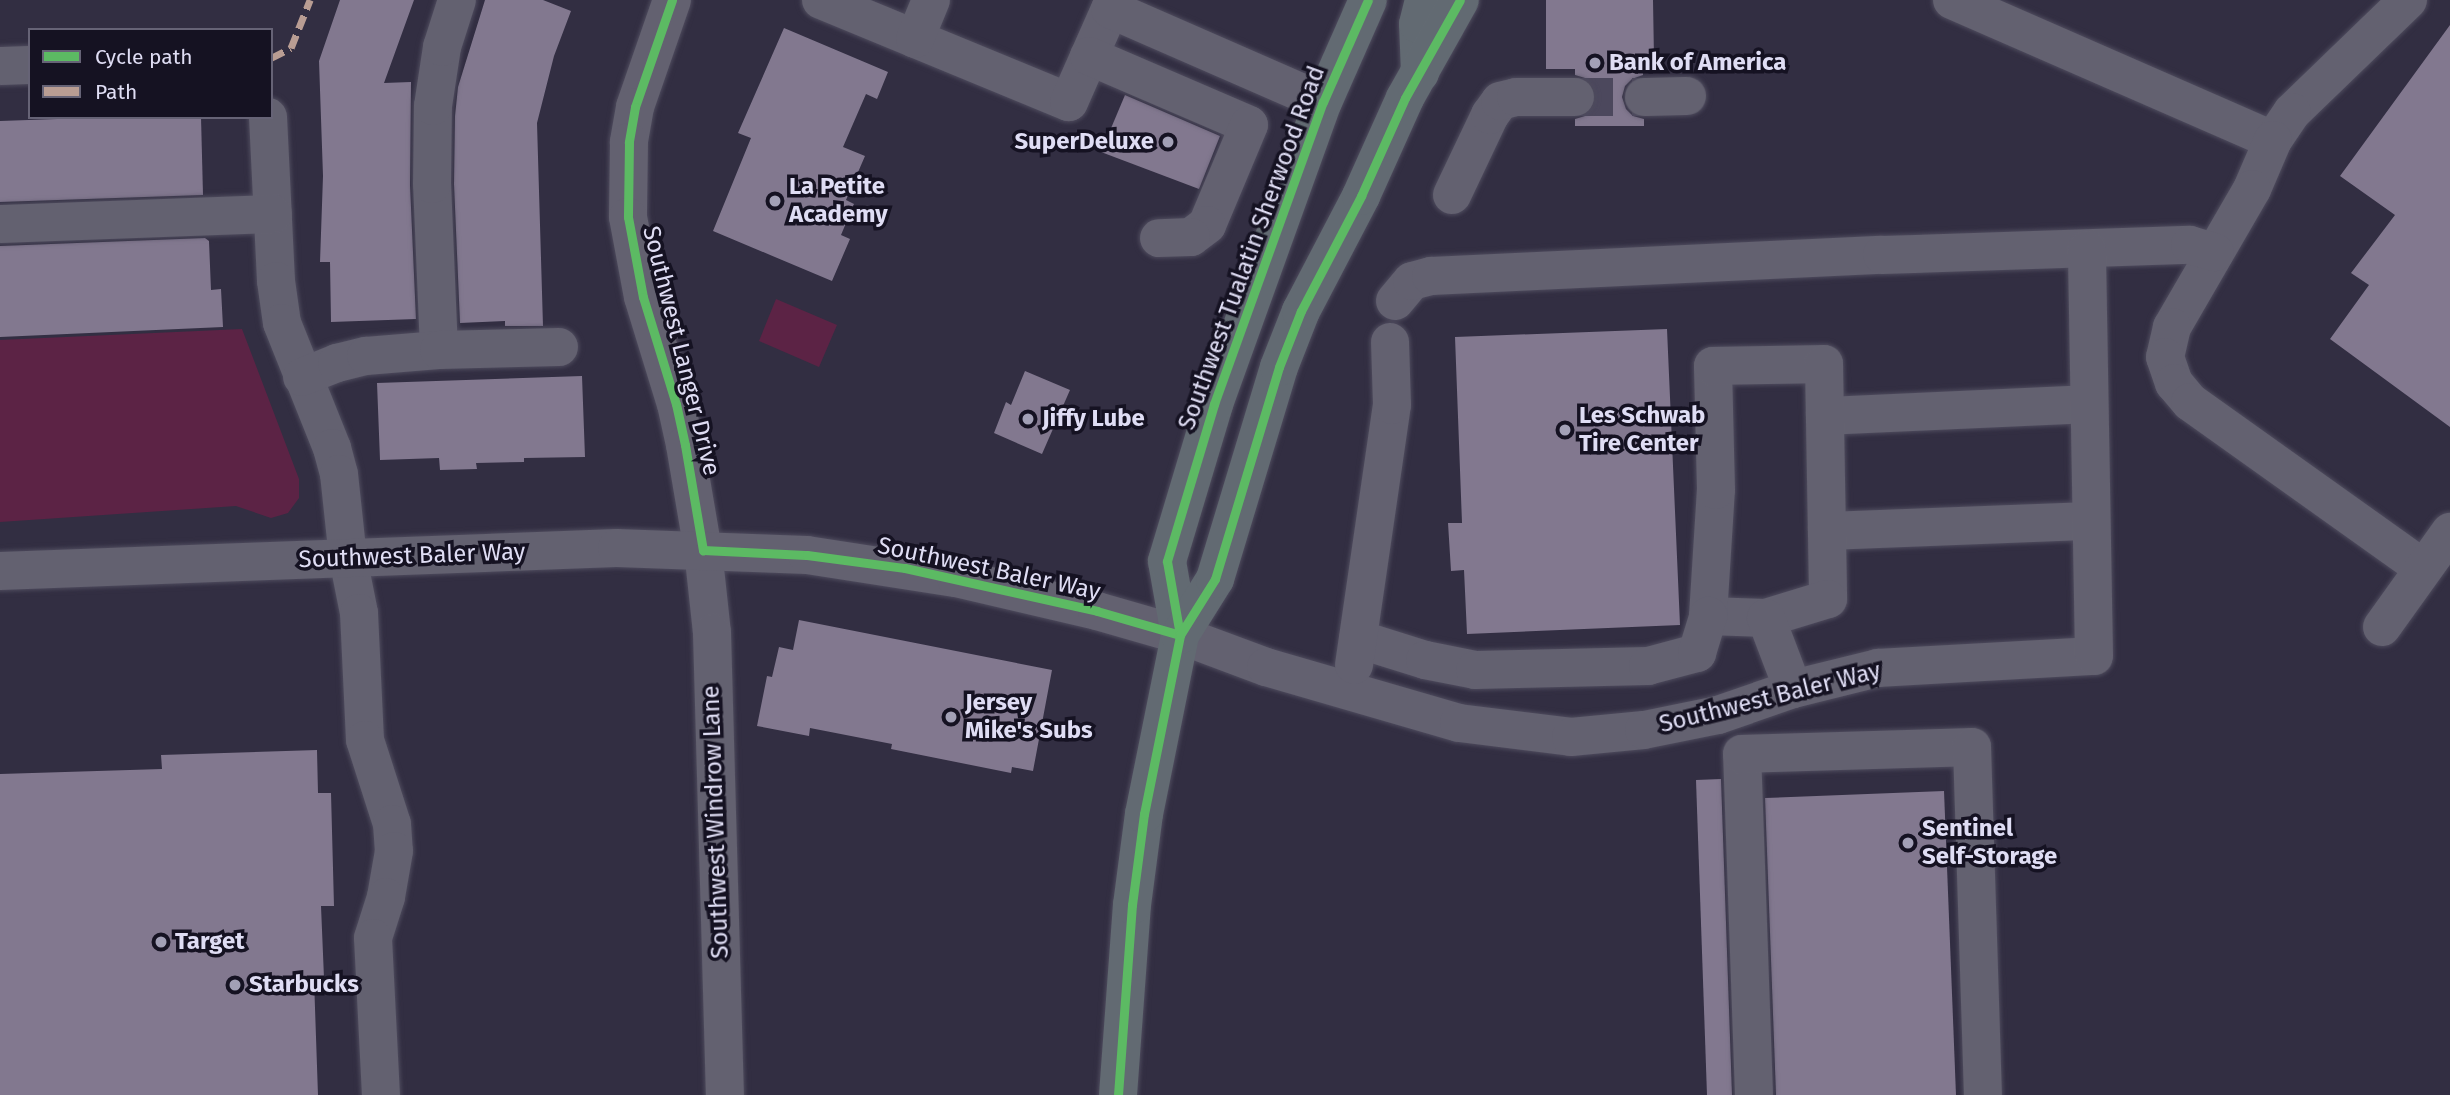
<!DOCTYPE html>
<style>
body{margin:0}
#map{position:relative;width:2450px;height:1095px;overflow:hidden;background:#322e42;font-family:"Fira Sans",sans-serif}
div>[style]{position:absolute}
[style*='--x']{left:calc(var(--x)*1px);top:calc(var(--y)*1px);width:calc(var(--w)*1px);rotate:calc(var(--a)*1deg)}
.green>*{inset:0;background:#5c2345}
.building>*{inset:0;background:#82788f}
.minor-tunnel>*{height:38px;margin-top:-19px;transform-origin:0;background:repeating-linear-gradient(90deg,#4c485d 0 38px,transparent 0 57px)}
.roads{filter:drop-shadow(0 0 2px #4e4b5d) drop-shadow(0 0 2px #4e4b5d)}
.minor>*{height:38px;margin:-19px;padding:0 19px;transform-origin:19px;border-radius:19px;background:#636170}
.highway>*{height:38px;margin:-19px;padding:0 19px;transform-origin:19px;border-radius:19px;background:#626a72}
.quiet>*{height:7px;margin-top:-3.5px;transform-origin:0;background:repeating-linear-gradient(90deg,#b99d93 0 14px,transparent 0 21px)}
.cycleway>*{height:9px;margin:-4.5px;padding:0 4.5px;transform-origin:4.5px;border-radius:4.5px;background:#5cba63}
.dots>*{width:19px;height:19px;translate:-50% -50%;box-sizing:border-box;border:4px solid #151222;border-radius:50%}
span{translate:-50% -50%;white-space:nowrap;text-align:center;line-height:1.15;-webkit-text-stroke:7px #151222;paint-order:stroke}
.poi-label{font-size:24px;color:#dfddf4;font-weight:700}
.left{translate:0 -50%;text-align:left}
.right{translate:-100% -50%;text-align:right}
.street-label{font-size:24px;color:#dfddf4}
.legend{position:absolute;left:28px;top:28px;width:245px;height:91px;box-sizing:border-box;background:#151222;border:2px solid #666376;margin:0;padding:9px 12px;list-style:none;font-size:21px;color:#dfddf4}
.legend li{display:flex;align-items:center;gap:14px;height:35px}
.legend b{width:35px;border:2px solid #666376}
</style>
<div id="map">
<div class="green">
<div style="clip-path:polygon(776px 299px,837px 325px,819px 367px,759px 341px)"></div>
<div style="clip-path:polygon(242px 329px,299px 479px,299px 498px,288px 513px,271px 518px,236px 506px,0 522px,0 340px)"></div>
</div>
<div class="building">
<div style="clip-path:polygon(340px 0,414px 0,384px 83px,411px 82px,410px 185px,416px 319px,331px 322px,330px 262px,320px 262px,323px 176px,319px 61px)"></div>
<div style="clip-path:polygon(485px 0,543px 0,571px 11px,554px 56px,537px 123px,543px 326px,505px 326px,505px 321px,460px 323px,454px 184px,455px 116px,458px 87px)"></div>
<div style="clip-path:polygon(1546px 0,1653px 0,1654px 58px,1643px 58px,1643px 75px,1632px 79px,1625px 86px,1622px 97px,1626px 109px,1633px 116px,1644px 119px,1644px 126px,1575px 126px,1575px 119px,1585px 116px,1594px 108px,1597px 96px,1594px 86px,1585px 78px,1575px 75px,1575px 69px,1546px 69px)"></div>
<div style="clip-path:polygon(2450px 25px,2450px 427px,2330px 339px,2369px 285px,2351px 273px,2395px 215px,2340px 176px)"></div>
<div style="clip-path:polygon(784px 28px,888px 72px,877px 99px,866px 94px,843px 147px,865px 156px,846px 200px,854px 204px,841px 235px,850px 239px,832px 281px,713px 231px,751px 138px,738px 133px)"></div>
<div style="clip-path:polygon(1125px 95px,1220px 136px,1199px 189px,1101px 152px)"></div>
<div style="clip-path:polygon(114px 117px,201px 117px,203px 195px,0 202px,0 121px)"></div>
<div style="clip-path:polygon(205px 238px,209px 241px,211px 290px,221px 289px,223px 327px,0 337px,0 246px)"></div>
<div style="clip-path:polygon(1667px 329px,1680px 625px,1467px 634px,1464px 570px,1451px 571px,1448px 523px,1462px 523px,1455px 337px)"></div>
<div style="clip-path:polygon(1025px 371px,1070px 390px,1042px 454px,994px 433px,1006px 402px,1011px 405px)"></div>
<div style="clip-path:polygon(582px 376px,585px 457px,524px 458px,524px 462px,476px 463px,477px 469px,440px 470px,439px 458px,380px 460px,377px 383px)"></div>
<div style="clip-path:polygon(799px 620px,1052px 670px,1033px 771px,1012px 767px,1011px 773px,891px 749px,892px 744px,810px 728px,809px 736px,757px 726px,767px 676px,772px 677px,779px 647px,793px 650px)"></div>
<div style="clip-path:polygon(317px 750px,318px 793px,331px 793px,334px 906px,321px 906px,324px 978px,314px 979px,318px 1095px,0 1095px,0 774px,162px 769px,161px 755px)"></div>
<div style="clip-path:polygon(1721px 779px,1732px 1095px,1707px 1095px,1696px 780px)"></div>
<div style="clip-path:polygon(1944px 791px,1956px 1095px,1776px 1095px,1765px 798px)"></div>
</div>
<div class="minor-tunnel">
<div style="--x:1575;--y:97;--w:69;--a:0"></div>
</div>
<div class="roads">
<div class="minor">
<div style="--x:672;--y:0;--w:113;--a:109.1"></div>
<div style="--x:635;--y:107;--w:36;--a:100"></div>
<div style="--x:629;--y:142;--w:75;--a:90.8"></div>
<div style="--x:628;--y:217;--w:81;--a:79.4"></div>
<div style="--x:643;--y:297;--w:112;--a:72.9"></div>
<div style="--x:676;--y:404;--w:42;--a:77.6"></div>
<div style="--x:685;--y:445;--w:107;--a:80.3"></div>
<div style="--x:703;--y:550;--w:83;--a:83.8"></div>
<div style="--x:712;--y:633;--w:462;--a:88.4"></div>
<div style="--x:821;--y:0;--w:268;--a:22.4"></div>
<div style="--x:1069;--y:102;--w:111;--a:-66.2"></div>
<div style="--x:1952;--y:0;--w:350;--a:23.6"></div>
<div style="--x:2408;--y:0;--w:161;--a:136"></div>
<div style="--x:2292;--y:112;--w:34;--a:124"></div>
<div style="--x:2273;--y:140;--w:53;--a:113.2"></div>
<div style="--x:2252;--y:189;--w:160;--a:120.1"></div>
<div style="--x:2172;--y:327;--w:31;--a:103"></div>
<div style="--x:2165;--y:357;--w:28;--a:71"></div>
<div style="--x:2174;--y:383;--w:25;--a:50"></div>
<div style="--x:2190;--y:402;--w:286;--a:35.5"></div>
<div style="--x:1110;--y:9;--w:232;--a:23.6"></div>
<div style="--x:915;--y:39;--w:42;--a:-67.7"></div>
<div style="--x:1089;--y:56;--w:174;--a:23.3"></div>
<div style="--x:1249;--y:125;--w:108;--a:112.8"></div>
<div style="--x:1207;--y:225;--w:20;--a:143"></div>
<div style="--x:1191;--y:237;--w:32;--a:178"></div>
<div style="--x:0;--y:66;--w:30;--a:-2"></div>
<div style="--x:1644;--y:97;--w:43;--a:-1.3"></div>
<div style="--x:268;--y:117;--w:164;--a:87.2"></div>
<div style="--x:276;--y:281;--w:42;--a:81.9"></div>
<div style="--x:282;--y:323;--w:135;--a:68.2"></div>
<div style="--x:332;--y:448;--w:27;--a:75"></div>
<div style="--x:339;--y:474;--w:84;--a:83.9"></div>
<div style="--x:348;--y:558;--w:56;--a:78.7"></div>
<div style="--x:359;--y:613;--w:127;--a:87.3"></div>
<div style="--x:365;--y:740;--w:88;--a:72.2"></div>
<div style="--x:392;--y:824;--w:27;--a:86"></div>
<div style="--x:394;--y:851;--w:47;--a:99.9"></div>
<div style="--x:386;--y:897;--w:43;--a:107.6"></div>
<div style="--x:373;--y:938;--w:157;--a:87.1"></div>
<div style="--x:1452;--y:195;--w:89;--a:-64.6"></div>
<div style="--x:1490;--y:115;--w:17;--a:-54"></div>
<div style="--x:1500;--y:101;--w:16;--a:-14"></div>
<div style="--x:1516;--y:97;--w:59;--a:0"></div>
<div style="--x:0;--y:224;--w:273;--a:-2.1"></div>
<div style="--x:1395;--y:301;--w:26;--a:-50"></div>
<div style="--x:1412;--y:281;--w:20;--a:-15"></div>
<div style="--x:1431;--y:276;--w:451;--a:-2.7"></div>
<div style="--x:1882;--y:255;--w:308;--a:-1.9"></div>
<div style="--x:2190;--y:245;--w:26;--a:16"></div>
<div style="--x:439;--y:350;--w:166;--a:-92.4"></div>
<div style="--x:432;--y:184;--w:78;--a:-89.3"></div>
<div style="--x:433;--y:106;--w:60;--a:-81.3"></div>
<div style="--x:442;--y:47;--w:49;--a:-72.3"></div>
<div style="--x:302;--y:377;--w:38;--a:-22"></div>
<div style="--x:337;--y:363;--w:30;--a:-14"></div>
<div style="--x:366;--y:356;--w:73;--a:-4.7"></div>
<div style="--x:439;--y:350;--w:120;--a:-1.4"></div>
<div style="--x:1825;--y:416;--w:264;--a:-2.6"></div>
<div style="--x:1827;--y:531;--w:264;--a:-2.2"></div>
<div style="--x:0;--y:571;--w:617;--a:-2.13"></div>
<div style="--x:617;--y:548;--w:190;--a:2.1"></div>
<div style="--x:807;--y:555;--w:151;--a:8.8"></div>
<div style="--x:956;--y:578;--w:145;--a:13.2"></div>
<div style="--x:1097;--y:611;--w:86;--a:16.1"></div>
<div style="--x:1180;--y:635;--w:92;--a:20.4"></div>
<div style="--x:1266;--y:667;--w:201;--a:16.2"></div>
<div style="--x:1459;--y:723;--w:113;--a:7.1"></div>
<div style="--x:1571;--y:737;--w:73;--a:-5.5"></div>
<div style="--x:1644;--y:730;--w:76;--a:-11.5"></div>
<div style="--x:1718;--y:715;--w:79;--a:-19.1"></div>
<div style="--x:1793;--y:689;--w:88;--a:-13.9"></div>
<div style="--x:1878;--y:668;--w:216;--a:-3.2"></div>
<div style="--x:2094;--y:656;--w:407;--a:-91"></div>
<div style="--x:1766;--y:618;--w:58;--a:-178"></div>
<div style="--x:1708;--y:616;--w:126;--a:-86.4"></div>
<div style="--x:1716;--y:490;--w:124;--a:-91.4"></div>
<div style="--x:1713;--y:366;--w:111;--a:-1"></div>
<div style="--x:1824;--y:364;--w:235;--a:89"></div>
<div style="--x:1828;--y:599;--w:65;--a:163"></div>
<div style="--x:1766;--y:618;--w:76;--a:69.2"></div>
<div style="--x:2382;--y:627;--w:117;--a:-54.4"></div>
<div style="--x:1358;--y:639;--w:70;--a:17.4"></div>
<div style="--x:1425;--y:660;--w:51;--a:11.3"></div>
<div style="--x:1475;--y:670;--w:173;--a:-1.3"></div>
<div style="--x:1648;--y:666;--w:51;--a:-14.9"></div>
<div style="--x:1697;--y:653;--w:39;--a:-73"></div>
<div style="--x:1354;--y:665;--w:263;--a:-81.7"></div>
<div style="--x:1392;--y:405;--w:63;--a:-91.8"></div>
<div style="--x:1754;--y:1095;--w:341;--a:-92"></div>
<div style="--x:1742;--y:754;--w:230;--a:-1.7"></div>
<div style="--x:1972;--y:747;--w:348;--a:88.2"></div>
</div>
<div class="highway">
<div style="--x:1420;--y:73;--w:49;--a:-92.3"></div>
<div style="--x:1418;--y:24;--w:25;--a:-76"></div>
<div style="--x:1180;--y:635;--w:75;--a:-100"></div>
<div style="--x:1167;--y:561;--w:164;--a:-73.3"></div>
<div style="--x:1214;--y:404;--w:321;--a:-70.2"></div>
<div style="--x:1323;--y:102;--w:111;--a:-66.2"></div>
<div style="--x:1118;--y:1095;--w:191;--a:-85.8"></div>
<div style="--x:1132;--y:905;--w:92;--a:-82.5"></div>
<div style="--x:1144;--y:814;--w:183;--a:-78.6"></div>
<div style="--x:1180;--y:635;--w:66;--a:-58"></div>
<div style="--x:1215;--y:579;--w:221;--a:-73.2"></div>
<div style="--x:1279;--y:367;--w:60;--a:-68.6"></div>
<div style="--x:1301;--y:311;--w:130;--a:-62.4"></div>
<div style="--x:1361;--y:196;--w:107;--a:-65.8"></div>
<div style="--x:1405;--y:98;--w:112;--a:-60.7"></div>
</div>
</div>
<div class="quiet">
<div style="--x:271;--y:58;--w:22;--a:-27"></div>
<div style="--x:291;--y:48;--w:52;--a:-68.4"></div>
</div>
<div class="cycleway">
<div style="--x:672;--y:0;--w:113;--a:109.1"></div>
<div style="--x:635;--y:107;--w:36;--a:100"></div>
<div style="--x:629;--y:142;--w:75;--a:90.8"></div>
<div style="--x:628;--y:217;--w:81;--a:79.4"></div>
<div style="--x:643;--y:297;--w:112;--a:72.9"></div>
<div style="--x:676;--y:404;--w:42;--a:77.6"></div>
<div style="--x:685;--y:445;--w:107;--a:80.3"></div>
<div style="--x:703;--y:550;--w:104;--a:2.8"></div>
<div style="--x:807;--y:555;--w:99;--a:7.6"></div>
<div style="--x:905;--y:568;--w:197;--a:12.6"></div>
<div style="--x:1097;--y:611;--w:86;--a:16.1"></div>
<div style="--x:1180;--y:635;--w:75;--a:-100"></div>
<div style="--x:1167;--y:561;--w:164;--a:-73.3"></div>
<div style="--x:1214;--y:404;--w:321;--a:-70.2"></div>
<div style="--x:1323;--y:102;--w:111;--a:-66.2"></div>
<div style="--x:1118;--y:1095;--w:191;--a:-85.8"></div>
<div style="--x:1132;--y:905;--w:92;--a:-82.5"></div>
<div style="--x:1144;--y:814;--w:183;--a:-78.6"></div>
<div style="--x:1180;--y:635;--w:66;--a:-58"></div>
<div style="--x:1215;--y:579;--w:221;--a:-73.2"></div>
<div style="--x:1279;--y:367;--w:60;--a:-68.6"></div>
<div style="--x:1301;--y:311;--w:130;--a:-62.4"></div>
<div style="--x:1361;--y:196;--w:107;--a:-65.8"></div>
<div style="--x:1405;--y:98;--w:112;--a:-60.7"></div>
</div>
<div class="dots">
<div style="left:1595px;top:63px;background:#a2a0b6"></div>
<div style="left:1168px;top:142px;background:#a2a0b6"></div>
<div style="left:775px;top:201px;background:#a2a0b6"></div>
<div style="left:1028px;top:419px;background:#a2a0b6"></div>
<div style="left:1565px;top:430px;background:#a2a0b6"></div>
<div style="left:951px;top:717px;background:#a2a0b6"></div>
<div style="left:1908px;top:843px;background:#a2a0b6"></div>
<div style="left:161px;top:942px;background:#a2a0b6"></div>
<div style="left:235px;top:985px;background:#a2a0b6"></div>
</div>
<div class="poi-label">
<span class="left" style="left:1609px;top:63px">Bank of America</span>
<span class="right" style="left:1154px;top:142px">SuperDeluxe</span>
<span class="left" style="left:789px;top:201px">La Petite<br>Academy</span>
<span class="left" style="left:1579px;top:430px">Les Schwab<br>Tire Center</span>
<span class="left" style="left:1042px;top:419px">Jiffy Lube</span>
<span class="left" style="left:965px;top:717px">Jersey<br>Mike's Subs</span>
<span class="left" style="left:1922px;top:843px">Sentinel<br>Self-Storage</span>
<span class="left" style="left:175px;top:942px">Target</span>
<span class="left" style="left:249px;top:985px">Starbucks</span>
</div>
<div class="street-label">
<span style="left:1252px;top:248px;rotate:-70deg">Southwest Tualatin Sherwood Road</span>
<span style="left:681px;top:351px;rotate:76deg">Southwest Langer Drive</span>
<span style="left:412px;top:556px;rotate:-2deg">Southwest Baler Way</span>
<span style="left:989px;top:569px;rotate:12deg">Southwest Baler Way</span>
<span style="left:1770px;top:698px;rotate:-14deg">Southwest Baler Way</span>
<span style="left:716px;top:822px;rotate:-92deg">Southwest Windrow Lane</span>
</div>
<ul class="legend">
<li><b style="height:9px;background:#5cba63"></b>Cycle path</li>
<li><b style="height:9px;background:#b99d93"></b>Path</li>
</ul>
</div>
